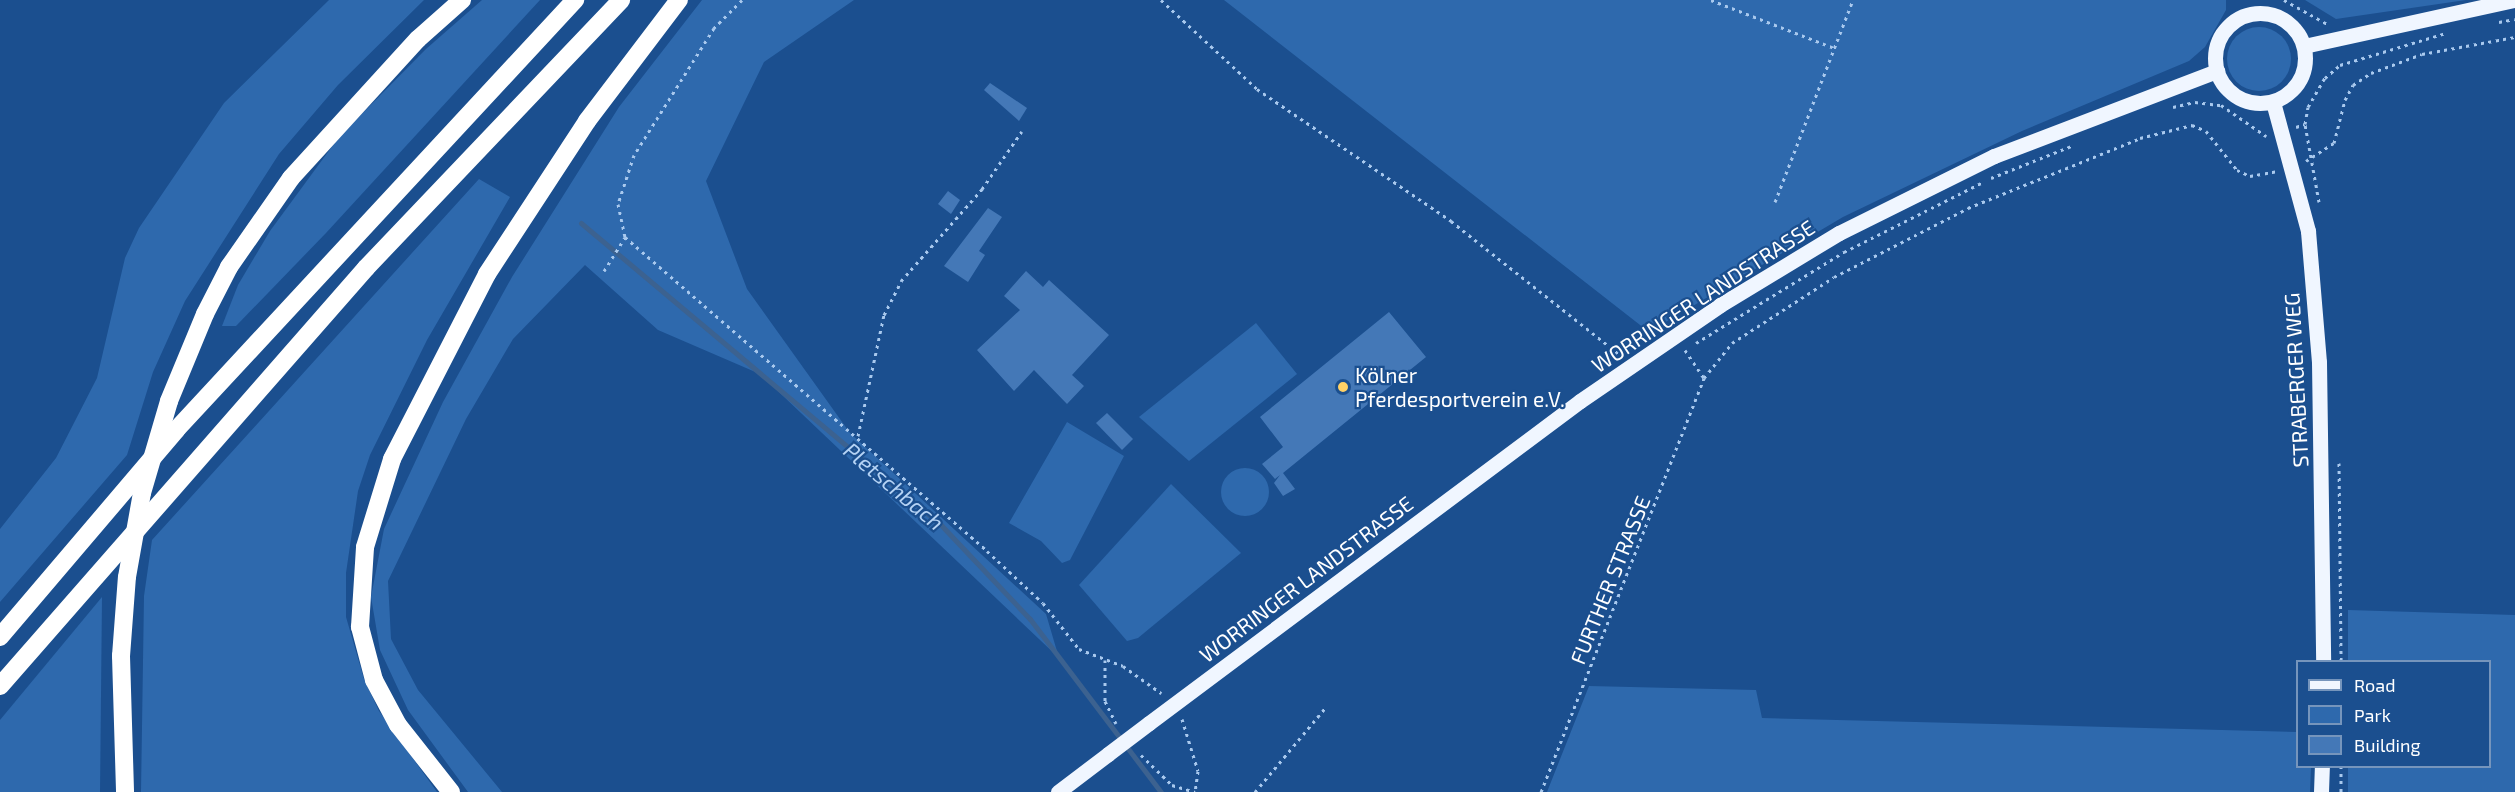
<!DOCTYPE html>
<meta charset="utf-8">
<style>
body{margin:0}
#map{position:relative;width:2515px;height:792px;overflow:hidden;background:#1b4f8f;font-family:"Exo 2",sans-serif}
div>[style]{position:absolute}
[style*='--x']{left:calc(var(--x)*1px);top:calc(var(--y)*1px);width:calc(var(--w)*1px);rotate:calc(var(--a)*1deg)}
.green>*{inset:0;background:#2e69ad}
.round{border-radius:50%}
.stream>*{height:5px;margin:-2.5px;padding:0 2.5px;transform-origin:2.5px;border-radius:2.5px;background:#3c6290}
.building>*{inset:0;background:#4478b7}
.path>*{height:3px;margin-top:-1.5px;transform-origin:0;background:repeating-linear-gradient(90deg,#a9c9ee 0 3px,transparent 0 7.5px)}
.major>*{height:15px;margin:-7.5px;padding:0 7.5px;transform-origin:7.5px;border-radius:7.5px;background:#f0f6ff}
.major>.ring{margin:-7.5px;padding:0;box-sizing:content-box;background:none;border:15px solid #f0f6ff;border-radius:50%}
.highway>*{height:18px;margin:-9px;padding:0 9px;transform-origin:9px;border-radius:9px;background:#fff}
.major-bridge>*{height:15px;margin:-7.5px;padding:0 7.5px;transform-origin:7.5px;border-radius:7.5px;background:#f0f6ff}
.highway-bridge>*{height:18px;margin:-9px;padding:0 9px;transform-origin:9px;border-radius:9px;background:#fff}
.dots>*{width:16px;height:16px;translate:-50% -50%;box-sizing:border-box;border:3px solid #1b4f8f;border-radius:50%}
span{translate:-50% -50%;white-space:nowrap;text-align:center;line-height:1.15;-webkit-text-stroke:4.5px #1b4f8f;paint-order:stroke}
.street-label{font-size:21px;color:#fff}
.poi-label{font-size:21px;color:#fff}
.left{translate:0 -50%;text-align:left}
.water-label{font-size:22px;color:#b5d3f5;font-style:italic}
.legend{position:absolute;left:2296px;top:660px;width:195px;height:108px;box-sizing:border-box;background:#1b4f8f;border:2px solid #7695bc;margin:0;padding:8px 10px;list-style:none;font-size:18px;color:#fff}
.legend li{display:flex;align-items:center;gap:12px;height:30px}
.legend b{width:30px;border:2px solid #7695bc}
</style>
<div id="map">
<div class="green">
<div style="clip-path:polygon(329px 0,424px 0,338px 85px,279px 154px,185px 301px,153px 372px,127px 455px,0 602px,0 529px,56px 458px,97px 378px,125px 258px,139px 228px,224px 103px)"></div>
<div style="clip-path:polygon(482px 0,540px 0,326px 233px,236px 326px,222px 326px,238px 285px,270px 231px,339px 137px,426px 49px)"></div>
<div style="clip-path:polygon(702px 0,854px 0,764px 62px,706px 181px,747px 289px,850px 433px,1046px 614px,1059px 658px,760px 374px,658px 330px,585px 265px,513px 339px,466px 419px,388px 581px,391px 639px,418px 690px,502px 792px,468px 792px,408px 710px,380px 650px,371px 597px,384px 529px,443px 402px,512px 277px,619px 107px)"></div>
<div style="clip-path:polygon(1224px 0,2226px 0,2226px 10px,2205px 47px,2189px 61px,2022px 131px,1843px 217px,1649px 332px)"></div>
<div style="clip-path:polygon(2305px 0,2466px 0,2336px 19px)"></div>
<div class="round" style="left:2227px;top:27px;width:64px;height:64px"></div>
<div style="clip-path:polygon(479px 179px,510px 197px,427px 340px,370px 455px,358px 491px,346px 573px,346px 617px,364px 679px,379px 711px,437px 792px,141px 792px,144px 596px,152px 540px)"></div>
<div style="clip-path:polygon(1256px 323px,1297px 374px,1189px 461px,1139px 417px)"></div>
<div style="clip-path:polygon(1067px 422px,1124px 456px,1070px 560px,1062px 563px,1041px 541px,1009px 523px)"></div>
<div class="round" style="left:1221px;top:468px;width:48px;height:48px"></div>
<div style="clip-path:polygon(1171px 484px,1241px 553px,1138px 638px,1127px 641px,1079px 585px)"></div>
<div style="clip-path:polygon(102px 597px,100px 792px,0 792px,0 720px)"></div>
<div style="clip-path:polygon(2348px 610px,2515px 615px,2515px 792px,2348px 792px,2348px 767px,2490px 766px,2490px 662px,2348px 661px)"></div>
<div style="clip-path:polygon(1589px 686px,1756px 690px,1762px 718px,2297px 732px,2298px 766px,2311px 767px,2310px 792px,1547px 792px)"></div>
</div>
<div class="stream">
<div style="--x:581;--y:223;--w:470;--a:40"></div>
<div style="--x:941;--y:525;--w:129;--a:46.6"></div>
<div style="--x:1030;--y:619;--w:217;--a:52.9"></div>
</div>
<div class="building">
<div style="clip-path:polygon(990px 83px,1027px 108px,1019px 121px,984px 90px)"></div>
<div style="clip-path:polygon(948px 191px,960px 200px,951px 214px,938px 204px)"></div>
<div style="clip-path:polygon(988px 208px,1002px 217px,979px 251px,985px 255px,968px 282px,944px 266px)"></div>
<div style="clip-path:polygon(1026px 271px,1043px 287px,1049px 280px,1109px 335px,1072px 375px,1084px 386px,1067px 404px,1034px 370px,1014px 391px,977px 350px,1020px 310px,1004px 296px)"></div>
<div style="clip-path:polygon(1389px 312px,1426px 357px,1283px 473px,1295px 489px,1283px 496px,1274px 483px,1280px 475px,1275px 479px,1262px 464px,1283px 447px,1260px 417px)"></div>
<div style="clip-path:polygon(1107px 413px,1133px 439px,1122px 450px,1096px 423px)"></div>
</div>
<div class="path">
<div style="--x:742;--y:0;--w:40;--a:135"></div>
<div style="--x:714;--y:28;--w:150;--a:122.2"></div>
<div style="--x:634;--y:155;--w:52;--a:108.1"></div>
<div style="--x:618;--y:204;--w:34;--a:78"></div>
<div style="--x:625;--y:237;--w:479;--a:40.9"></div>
<div style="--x:987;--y:551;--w:76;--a:42.9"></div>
<div style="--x:1043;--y:603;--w:58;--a:52"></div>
<div style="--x:1079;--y:649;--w:47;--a:21.1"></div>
<div style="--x:1123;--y:666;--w:47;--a:35.4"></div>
<div style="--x:1161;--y:0;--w:131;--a:42.8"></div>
<div style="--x:1257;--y:89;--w:235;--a:34.2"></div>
<div style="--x:1451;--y:221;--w:214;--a:38.4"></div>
<div style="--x:1711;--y:0;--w:132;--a:21.3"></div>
<div style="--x:2284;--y:0;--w:51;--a:29.1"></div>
<div style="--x:2499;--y:22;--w:16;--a:-11"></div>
<div style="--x:2173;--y:107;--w:23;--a:-13"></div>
<div style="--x:2195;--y:102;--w:26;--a:7"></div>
<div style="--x:2221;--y:105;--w:55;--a:34.6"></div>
<div style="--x:2296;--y:127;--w:9;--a:-18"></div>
<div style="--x:2306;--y:161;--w:33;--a:-33"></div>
<div style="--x:2334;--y:143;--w:44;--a:-75.7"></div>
<div style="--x:2345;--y:100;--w:17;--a:-62"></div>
<div style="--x:2353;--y:85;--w:22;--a:-34"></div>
<div style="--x:2371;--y:73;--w:54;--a:-20.4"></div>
<div style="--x:2422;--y:54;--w:95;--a:-10.4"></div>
<div style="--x:1991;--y:178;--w:89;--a:-21.7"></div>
<div style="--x:1775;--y:202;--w:217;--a:-68.9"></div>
<div style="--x:2319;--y:202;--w:79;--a:-100.2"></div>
<div style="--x:2305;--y:124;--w:17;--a:-80"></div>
<div style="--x:2308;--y:107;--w:34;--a:-60"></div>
<div style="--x:2325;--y:78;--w:20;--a:-41"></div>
<div style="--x:2340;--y:65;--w:111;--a:-16.8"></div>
<div style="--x:604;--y:271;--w:40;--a:-58"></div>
<div style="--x:1696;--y:343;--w:174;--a:-31.6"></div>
<div style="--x:1844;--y:252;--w:156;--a:-26.7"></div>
<div style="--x:1685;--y:350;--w:34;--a:56"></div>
<div style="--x:858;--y:436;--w:124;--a:-77.9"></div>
<div style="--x:884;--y:315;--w:38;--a:-63"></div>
<div style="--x:901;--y:281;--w:123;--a:-48.6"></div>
<div style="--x:982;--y:189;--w:70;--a:-55.4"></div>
<div style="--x:2339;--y:463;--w:199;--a:89.4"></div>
<div style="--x:1105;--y:660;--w:41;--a:90"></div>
<div style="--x:1105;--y:701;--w:25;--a:64"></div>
<div style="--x:1182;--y:719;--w:54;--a:72.9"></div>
<div style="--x:1198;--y:771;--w:21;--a:98"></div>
<div style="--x:1141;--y:755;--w:43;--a:44.1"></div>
<div style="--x:1172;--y:785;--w:24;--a:17"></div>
<div style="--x:2341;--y:766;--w:26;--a:90"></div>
<div style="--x:1255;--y:792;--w:112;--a:-50.1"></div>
<div style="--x:1541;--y:792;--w:445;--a:-68.5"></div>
<div style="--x:1704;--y:378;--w:45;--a:-51.3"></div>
<div style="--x:1732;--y:343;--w:121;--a:-32.9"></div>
<div style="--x:1834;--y:277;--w:151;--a:-27.2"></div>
<div style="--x:1968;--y:208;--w:186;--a:-22.1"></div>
<div style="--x:2140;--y:138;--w:54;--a:-14"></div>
<div style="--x:2192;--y:125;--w:15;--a:23"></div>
<div style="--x:2206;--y:131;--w:50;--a:51.5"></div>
<div style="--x:2237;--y:170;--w:14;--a:25"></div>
<div style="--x:2250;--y:176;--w:27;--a:-10"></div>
</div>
<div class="major">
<div class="ring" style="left:2215px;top:13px;width:75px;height:75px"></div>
<div style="--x:2304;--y:46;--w:214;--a:-12.4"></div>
<div style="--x:2273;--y:102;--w:134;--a:74.8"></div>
<div style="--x:2308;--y:231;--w:131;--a:85.2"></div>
<div style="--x:2319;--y:362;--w:300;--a:89.2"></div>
<div style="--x:1149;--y:723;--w:538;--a:-36.76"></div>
<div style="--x:1580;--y:401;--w:170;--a:-34.4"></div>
<div style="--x:1720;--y:305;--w:139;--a:-31.2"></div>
<div style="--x:1839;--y:233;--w:173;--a:-26.4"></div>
<div style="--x:1994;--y:156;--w:239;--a:-20.9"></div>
<div style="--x:1058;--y:792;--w:63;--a:-37.2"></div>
<div style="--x:2321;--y:792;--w:26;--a:-88"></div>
</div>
<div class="highway">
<div style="--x:205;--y:314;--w:53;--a:-62.9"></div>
<div style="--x:229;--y:267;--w:108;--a:-55.1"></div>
<div style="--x:291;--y:178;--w:188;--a:-47.6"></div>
<div style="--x:418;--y:39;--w:59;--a:-41.6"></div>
<div style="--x:0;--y:637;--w:272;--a:-49.6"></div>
<div style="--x:176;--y:430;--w:587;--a:-47.14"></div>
<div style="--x:121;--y:656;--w:136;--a:88.3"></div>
<div style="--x:0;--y:686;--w:556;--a:-48.79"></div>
<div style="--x:366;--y:268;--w:370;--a:-46.4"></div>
<div style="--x:451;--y:792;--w:85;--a:-128.3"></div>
<div style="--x:398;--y:725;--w:51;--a:-118.1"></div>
<div style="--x:374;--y:680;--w:55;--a:-104.8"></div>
<div style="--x:360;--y:627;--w:80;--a:-86.4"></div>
<div style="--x:365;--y:547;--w:92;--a:-72.9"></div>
<div style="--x:392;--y:459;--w:208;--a:-62.8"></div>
<div style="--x:487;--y:274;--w:183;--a:-56.8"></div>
<div style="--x:587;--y:121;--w:152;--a:-52.8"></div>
</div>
<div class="major-bridge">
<div style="--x:1108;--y:754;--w:51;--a:-37.1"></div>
</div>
<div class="highway-bridge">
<div style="--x:121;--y:656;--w:79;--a:-85.7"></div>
<div style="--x:127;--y:577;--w:85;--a:-79.9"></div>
<div style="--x:142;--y:493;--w:96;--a:-73.6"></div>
<div style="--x:169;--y:401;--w:94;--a:-67.5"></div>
</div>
<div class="dots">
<div style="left:1343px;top:387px;background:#ffd166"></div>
</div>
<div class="street-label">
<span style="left:1703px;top:296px;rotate:-33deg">WORRINGER LANDSTRASSE</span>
<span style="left:2296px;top:380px;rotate:-93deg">STRABERGER WEG</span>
<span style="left:1306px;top:579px;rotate:-37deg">WORRINGER LANDSTRASSE</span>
<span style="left:1610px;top:580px;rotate:-68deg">FURTHER STRASSE</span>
</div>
<div class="poi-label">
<span class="left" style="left:1355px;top:387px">Kölner<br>Pferdesportverein e.V.</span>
</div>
<div class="water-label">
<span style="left:894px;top:486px;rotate:40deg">Pletschbach</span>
</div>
<ul class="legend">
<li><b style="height:8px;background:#f0f6ff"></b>Road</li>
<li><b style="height:16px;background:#2e69ad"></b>Park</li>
<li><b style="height:16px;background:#4478b7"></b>Building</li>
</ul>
</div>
